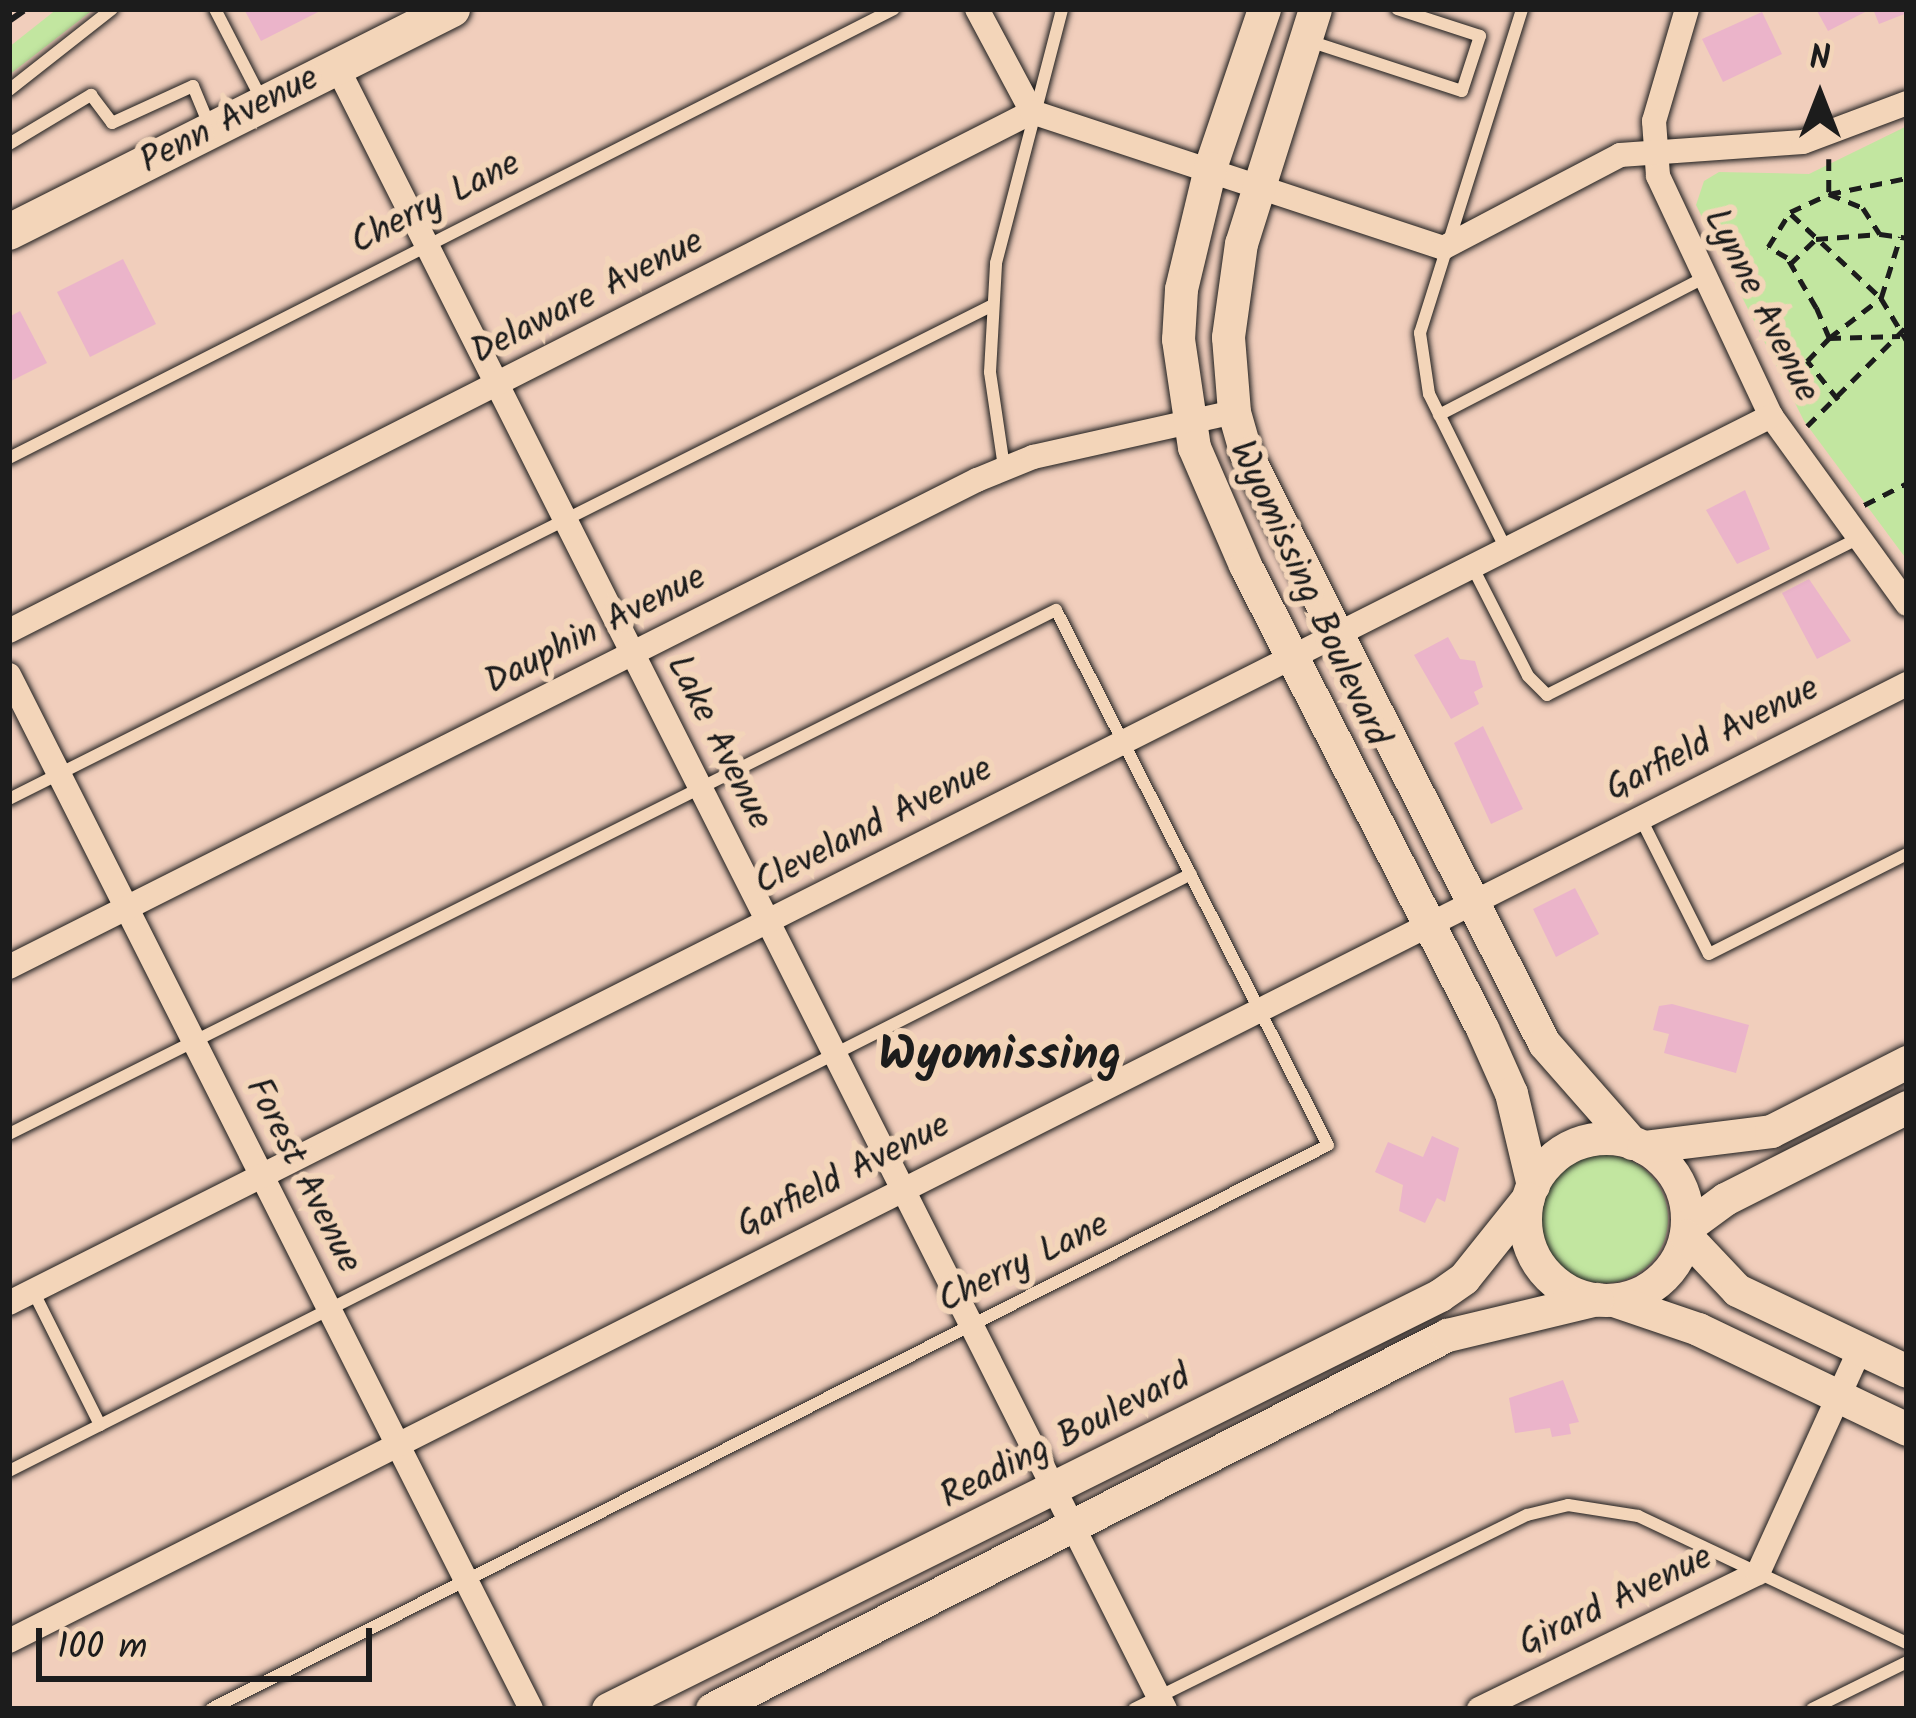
<!DOCTYPE html>
<style>
body{margin:0}
#map{position:relative;width:1916px;height:1718px;overflow:hidden;background:#f1cebc;font-family:Kalam,sans-serif}
div>[style]{position:absolute}
[style*='--x']{left:calc(var(--x)*1px);top:calc(var(--y)*1px);width:calc(var(--w)*1px);rotate:calc(var(--a)*1deg)}
.green>*{inset:0;background:#c2e6a0}
.round{border-radius:50%}
.building>*{inset:0;background:#ebb4ca}
.path>*{height:4.5px;margin-top:-2.25px;transform-origin:0;background:repeating-linear-gradient(90deg,#1c1c1c 0 12px,transparent 0 21px)}
.roads{filter:drop-shadow(0 0 3px #1c1c1c) drop-shadow(0 0 3px #1c1c1c)}
.lane>*{height:12px;margin:-6px;padding:0 6px;transform-origin:6px;border-radius:6px;background:#f3d5b9}
.street>*{height:24px;margin:-12px;padding:0 12px;transform-origin:12px;border-radius:12px;background:#f3d5b9}
.secondary>*{height:33px;margin:-16.5px;padding:0 16.5px;transform-origin:16.5px;border-radius:16.5px;background:#f3d5b9}
.secondary>.ring{margin:-16.5px;padding:0;box-sizing:content-box;background:none;border:33px solid #f3d5b9;border-radius:50%}
.primary>*{height:36px;margin:-18px;padding:0 18px;transform-origin:18px;border-radius:18px;background:#f3d5b9}
.rail>*{height:6px;margin-top:-3px;transform-origin:0;background:repeating-linear-gradient(90deg,#1c1c1c 0 18px,transparent 0 27px)}
span{translate:-50% -50%;white-space:nowrap;text-align:center;line-height:1.15;-webkit-text-stroke:12px #f3d5b9;paint-order:stroke}
.street-label{font-size:36px;color:#1c1c1c}
.district-label{font-size:48px;color:#1c1c1c;font-weight:700}
.frame{position:absolute;inset:0;border:12px solid #1c1c1c;pointer-events:none}
.north{position:absolute;left:1760px;top:36px;width:120px;height:120px;-webkit-text-stroke:9px #f3d5b9;paint-order:stroke;rotate:0deg;font-size:33px;font-weight:700;line-height:48px;text-align:center;color:#1c1c1c}
.north::after{content:'';display:block;margin:auto;width:42px;height:54px;background:#1c1c1c;clip-path:polygon(50% 0,100% 100%,50% 72%,0 100%)}
.scale{position:absolute;left:36px;top:1628px;width:336px;height:54px;box-sizing:border-box;border:6px solid #1c1c1c;border-top:0;padding-left:15px;font-size:36px;line-height:42px;white-space:nowrap;color:#1c1c1c;-webkit-text-stroke:9px #f3d5b9;paint-order:stroke}
</style>
<div id="map">
<div class="green">
<div style="clip-path:polygon(57px 9px,94px 9px,9px 75px,9px 47px)"></div>
<div style="clip-path:polygon(1907px 126px,1907px 560px,1804px 421px,1696px 205px,1704px 181px,1719px 172px,1809px 174px)"></div>
<div class="round" style="left:1540px;top:1155px;width:128px;height:128px"></div>
</div>
<div class="building">
<div style="clip-path:polygon(244px 9px,324px 9px,261px 41px)"></div>
<div style="clip-path:polygon(1816px 9px,1871px 9px,1828px 31px)"></div>
<div style="clip-path:polygon(1873px 9px,1907px 9px,1907px 13px,1879px 24px)"></div>
<div style="clip-path:polygon(1762px 12px,1782px 54px,1723px 82px,1702px 39px)"></div>
<div style="clip-path:polygon(123px 259px,156px 324px,90px 357px,57px 292px)"></div>
<div style="clip-path:polygon(20px 311px,47px 363px,9px 382px,9px 317px)"></div>
<div style="clip-path:polygon(1745px 490px,1770px 549px,1737px 564px,1706px 510px)"></div>
<div style="clip-path:polygon(1809px 579px,1851px 641px,1817px 659px,1782px 593px)"></div>
<div style="clip-path:polygon(1448px 637px,1460px 659px,1475px 661px,1483px 687px,1474px 692px,1479px 704px,1451px 719px,1414px 655px)"></div>
<div style="clip-path:polygon(1483px 726px,1523px 809px,1491px 824px,1454px 743px)"></div>
<div style="clip-path:polygon(1575px 888px,1599px 934px,1556px 957px,1533px 909px)"></div>
<div style="clip-path:polygon(1672px 1004px,1749px 1025px,1736px 1073px,1664px 1053px,1669px 1034px,1653px 1030px,1659px 1006px)"></div>
<div style="clip-path:polygon(1432px 1136px,1459px 1148px,1445px 1202px,1437px 1198px,1425px 1223px,1399px 1211px,1403px 1185px,1375px 1172px,1388px 1142px,1423px 1157px)"></div>
<div style="clip-path:polygon(1563px 1380px,1579px 1422px,1569px 1424px,1571px 1434px,1552px 1437px,1550px 1428px,1515px 1433px,1509px 1398px)"></div>
</div>
<div class="path">
<div style="--x:1829;--y:159;--w:35;--a:90"></div>
<div style="--x:1829;--y:194;--w:80;--a:-11.6"></div>
<div style="--x:1791;--y:214;--w:123;--a:43"></div>
<div style="--x:1881;--y:298;--w:50;--a:58.8"></div>
<div style="--x:1790;--y:264;--w:36;--a:-44"></div>
<div style="--x:1816;--y:239;--w:64;--a:-4.5"></div>
<div style="--x:1829;--y:338;--w:66;--a:-37.6"></div>
<div style="--x:1881;--y:298;--w:64;--a:-72.7"></div>
<div style="--x:1829;--y:338;--w:71;--a:-1.6"></div>
<div style="--x:1838;--y:400;--w:50;--a:-128.5"></div>
<div style="--x:1807;--y:361;--w:32;--a:-46"></div>
<div style="--x:1829;--y:338;--w:33;--a:-113"></div>
<div style="--x:1816;--y:308;--w:58;--a:-120.1"></div>
<div style="--x:1787;--y:258;--w:22;--a:-150"></div>
<div style="--x:1768;--y:247;--w:41;--a:-57.8"></div>
<div style="--x:1790;--y:212;--w:43;--a:-24.8"></div>
<div style="--x:1829;--y:194;--w:37;--a:22"></div>
<div style="--x:1863;--y:208;--w:31;--a:57"></div>
<div style="--x:1880;--y:234;--w:27;--a:8"></div>
<div style="--x:1807;--y:426;--w:141;--a:-45"></div>
<div style="--x:1864;--y:505;--w:48;--a:-27.1"></div>
</div>
<div class="roads">
<div class="lane">
<div style="--x:215;--y:9;--w:105;--a:62.7"></div>
<div style="--x:1306;--y:40;--w:164;--a:18.1"></div>
<div style="--x:1462;--y:91;--w:58;--a:-71.9"></div>
<div style="--x:1480;--y:36;--w:87;--a:-162"></div>
<div style="--x:9;--y:90;--w:131;--a:-38.2"></div>
<div style="--x:9;--y:144;--w:96;--a:-30.9"></div>
<div style="--x:91;--y:95;--w:35;--a:53"></div>
<div style="--x:112;--y:123;--w:89;--a:-24.6"></div>
<div style="--x:193;--y:86;--w:44;--a:67.5"></div>
<div style="--x:1439;--y:415;--w:297;--a:-27.4"></div>
<div style="--x:9;--y:458;--w:992;--a:-26.9"></div>
<div style="--x:1004;--y:467;--w:96;--a:-98.4"></div>
<div style="--x:990;--y:372;--w:109;--a:-86.8"></div>
<div style="--x:996;--y:263;--w:262;--a:-75.4"></div>
<div style="--x:1506;--y:549;--w:173;--a:-116.4"></div>
<div style="--x:1429;--y:394;--w:62;--a:-98.4"></div>
<div style="--x:1420;--y:333;--w:340;--a:-72.5"></div>
<div style="--x:1472;--y:566;--w:123;--a:63"></div>
<div style="--x:1528;--y:676;--w:27;--a:45"></div>
<div style="--x:1547;--y:695;--w:349;--a:-26.7"></div>
<div style="--x:9;--y:799;--w:1099;--a:-26.66"></div>
<div style="--x:1640;--y:817;--w:153;--a:63.3"></div>
<div style="--x:1709;--y:954;--w:222;--a:-26.8"></div>
<div style="--x:9;--y:1134;--w:1171;--a:-26.59"></div>
<div style="--x:1056;--y:610;--w:600;--a:63.05"></div>
<div style="--x:1328;--y:1145;--w:1251;--a:153.21"></div>
<div style="--x:33;--y:1291;--w:150;--a:63.4"></div>
<div style="--x:9;--y:1471;--w:1324;--a:-26.8"></div>
<div style="--x:1134;--y:1709;--w:438;--a:-26.3"></div>
<div style="--x:1527;--y:1515;--w:42;--a:-13.7"></div>
<div style="--x:1568;--y:1505;--w:71;--a:8.9"></div>
<div style="--x:1638;--y:1516;--w:297;--a:25.3"></div>
<div style="--x:1812;--y:1709;--w:106;--a:-26.3"></div>
</div>
<div class="street">
<div style="--x:977;--y:9;--w:117;--a:61.9"></div>
<div style="--x:1687;--y:9;--w:117;--a:106.4"></div>
<div style="--x:1654;--y:121;--w:55;--a:85.8"></div>
<div style="--x:1658;--y:176;--w:265;--a:64.8"></div>
<div style="--x:1771;--y:416;--w:232;--a:54.1"></div>
<div style="--x:337;--y:67;--w:1839;--a:63.24"></div>
<div style="--x:9;--y:631;--w:1147;--a:-26.9"></div>
<div style="--x:1032;--y:112;--w:433;--a:18.3"></div>
<div style="--x:1443;--y:248;--w:200;--a:-27.7"></div>
<div style="--x:1620;--y:155;--w:183;--a:-4.1"></div>
<div style="--x:1803;--y:142;--w:111;--a:-20.6"></div>
<div style="--x:9;--y:675;--w:1158;--a:63.21"></div>
<div style="--x:9;--y:967;--w:1084;--a:-26.71"></div>
<div style="--x:977;--y:480;--w:61;--a:-22.3"></div>
<div style="--x:1033;--y:457;--w:206;--a:-12.6"></div>
<div style="--x:9;--y:1303;--w:1973;--a:-26.72"></div>
<div style="--x:9;--y:1641;--w:2126;--a:-26.76"></div>
<div style="--x:1479;--y:1709;--w:310;--a:-26"></div>
<div style="--x:1758;--y:1573;--w:246;--a:-65.5"></div>
</div>
<div class="secondary">
<div style="--x:1264;--y:9;--w:168;--a:108.8"></div>
<div style="--x:1210;--y:168;--w:124;--a:103.5"></div>
<div style="--x:1181;--y:289;--w:50;--a:93.4"></div>
<div style="--x:1178;--y:339;--w:109;--a:81.6"></div>
<div style="--x:1194;--y:447;--w:129;--a:66.6"></div>
<div style="--x:1245;--y:565;--w:520;--a:62.89"></div>
<div style="--x:1482;--y:1028;--w:71;--a:66"></div>
<div style="--x:1511;--y:1093;--w:95;--a:76.6"></div>
<div style="--x:1315;--y:9;--w:245;--a:107.5"></div>
<div style="--x:1241;--y:243;--w:95;--a:97.9"></div>
<div style="--x:1228;--y:337;--w:75;--a:85.4"></div>
<div style="--x:1234;--y:412;--w:44;--a:74.1"></div>
<div style="--x:1246;--y:454;--w:660;--a:63.16"></div>
<div style="--x:1544;--y:1043;--w:133;--a:48.7"></div>
<div class="ring" style="left:1525px;top:1138px;width:129px;height:129px"></div>
<div style="--x:1643;--y:1147;--w:129;--a:-7.1"></div>
<div style="--x:1771;--y:1131;--w:153;--a:-26.9"></div>
<div style="--x:1687;--y:1227;--w:47;--a:-36.4"></div>
<div style="--x:1725;--y:1199;--w:204;--a:-26.8"></div>
<div style="--x:1686;--y:1236;--w:74;--a:46.6"></div>
<div style="--x:1737;--y:1290;--w:188;--a:25.5"></div>
<div style="--x:1613;--y:1300;--w:90;--a:18.8"></div>
<div style="--x:1698;--y:1329;--w:232;--a:25.6"></div>
<div style="--x:608;--y:1709;--w:929;--a:-26.45"></div>
<div style="--x:1440;--y:1295;--w:29;--a:-35"></div>
<div style="--x:1464;--y:1278;--w:102;--a:-51.3"></div>
<div style="--x:712;--y:1709;--w:825;--a:-26.97"></div>
<div style="--x:1447;--y:1335;--w:154;--a:-13.5"></div>
</div>
<div class="primary">
<div style="--x:9;--y:232;--w:496;--a:-26.7"></div>
</div>
</div>
<div class="rail">
<div style="--x:9;--y:21;--w:21;--a:-35"></div>
</div>
<div class="street-label">
<span style="left:230px;top:121px;rotate:-27deg">Penn Avenue</span>
<span style="left:436px;top:204px;rotate:-27deg">Cherry Lane</span>
<span style="left:588px;top:298px;rotate:-27deg">Delaware Avenue</span>
<span style="left:1760px;top:306px;rotate:63deg">Lynne Avenue</span>
<span style="left:1308px;top:594px;rotate:65deg">Wyomissing Boulevard</span>
<span style="left:596px;top:631px;rotate:-27deg">Dauphin Avenue</span>
<span style="left:1713px;top:740px;rotate:-27deg">Garfield Avenue</span>
<span style="left:718px;top:743px;rotate:63deg">Lake Avenue</span>
<span style="left:874px;top:827px;rotate:-27deg">Cleveland Avenue</span>
<span style="left:302px;top:1176px;rotate:63deg">Forest Avenue</span>
<span style="left:844px;top:1177px;rotate:-27deg">Garfield Avenue</span>
<span style="left:1024px;top:1264px;rotate:-26deg">Cherry Lane</span>
<span style="left:1066px;top:1438px;rotate:-27deg">Reading Boulevard</span>
<span style="left:1616px;top:1602px;rotate:-26deg">Girard Avenue</span>
</div>
<div class="district-label">
<span style="left:1000px;top:1057px">Wyomissing</span>
</div>
<div class="frame"></div>
<div class="north">N</div>
<div class="scale">100 m</div>
</div>
